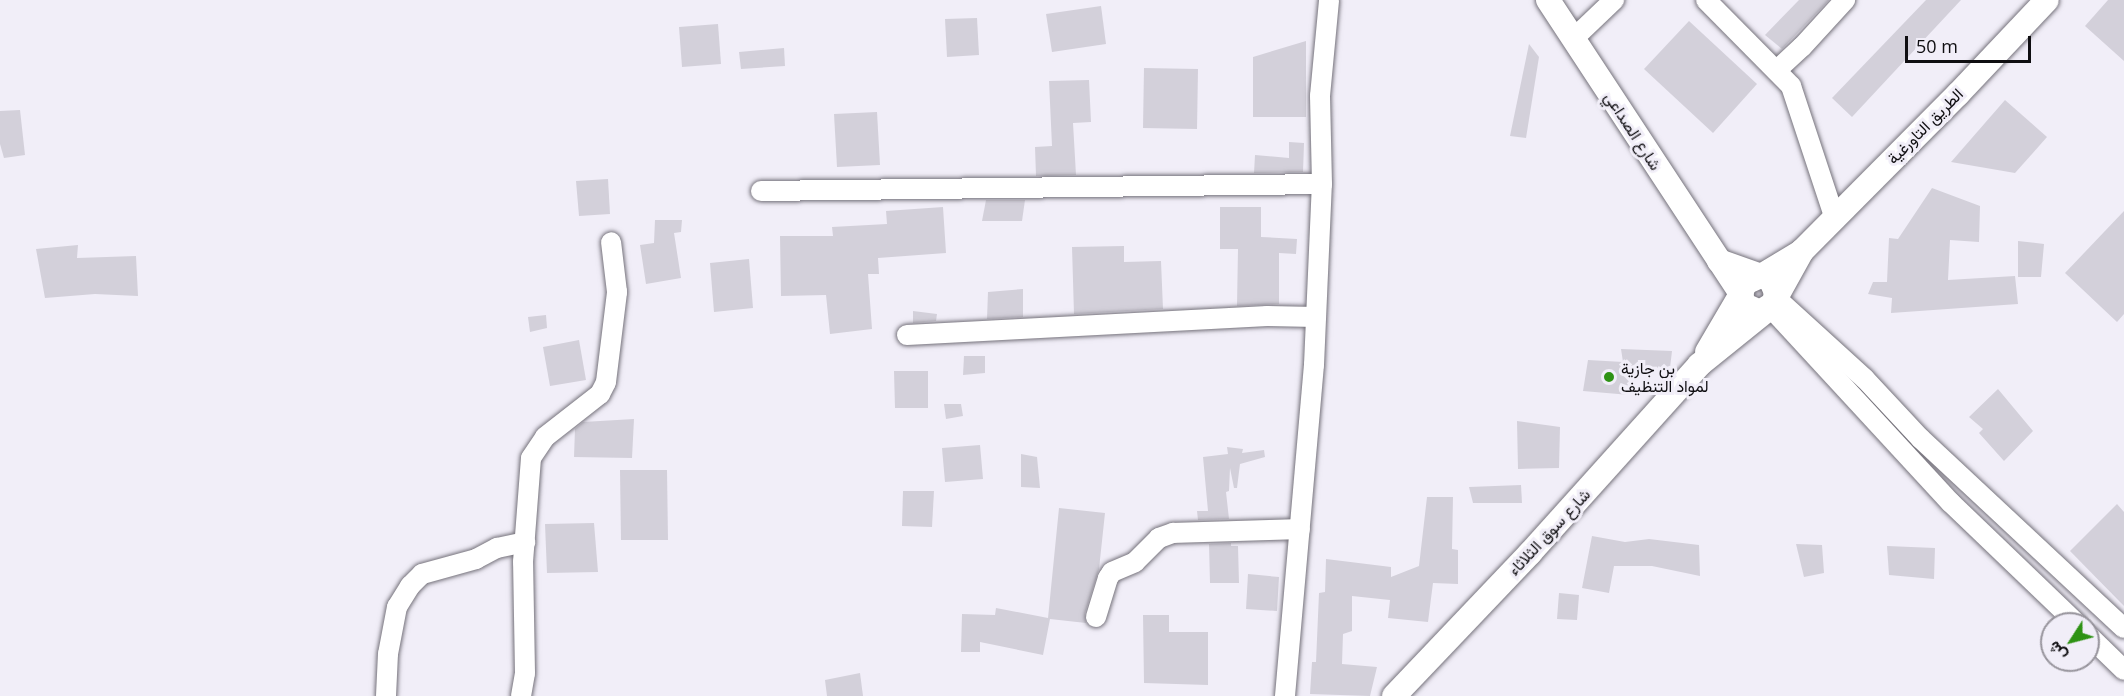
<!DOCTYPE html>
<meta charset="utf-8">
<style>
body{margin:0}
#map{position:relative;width:2124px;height:696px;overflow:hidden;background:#f1eef8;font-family:"Open Sans",Vazirmatn,sans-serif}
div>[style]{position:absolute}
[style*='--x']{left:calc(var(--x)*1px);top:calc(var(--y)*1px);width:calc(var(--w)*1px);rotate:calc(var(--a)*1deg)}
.building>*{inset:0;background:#d3d0da}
.roads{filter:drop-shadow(0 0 2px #75727b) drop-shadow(0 0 2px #75727b)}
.minor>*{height:20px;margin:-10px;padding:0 10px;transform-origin:10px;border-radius:10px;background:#fff}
.tertiary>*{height:24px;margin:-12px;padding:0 12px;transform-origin:12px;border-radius:12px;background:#fff}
.dots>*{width:16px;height:16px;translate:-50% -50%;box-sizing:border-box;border:3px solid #f1eef8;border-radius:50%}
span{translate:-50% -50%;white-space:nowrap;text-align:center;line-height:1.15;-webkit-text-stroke:6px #f1eef8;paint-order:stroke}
.street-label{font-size:16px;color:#0f0e11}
.poi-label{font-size:16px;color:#0f0e11}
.left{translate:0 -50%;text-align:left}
.north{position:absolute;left:2040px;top:612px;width:60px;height:60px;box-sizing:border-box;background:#f1eef8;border:2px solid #97949c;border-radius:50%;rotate:234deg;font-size:16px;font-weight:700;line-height:24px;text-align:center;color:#0f0e11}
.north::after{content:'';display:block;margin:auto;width:21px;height:27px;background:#2e9214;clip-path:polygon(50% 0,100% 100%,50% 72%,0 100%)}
.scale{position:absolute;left:1905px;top:36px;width:126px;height:27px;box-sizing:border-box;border:3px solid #0f0e11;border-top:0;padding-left:8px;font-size:18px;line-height:21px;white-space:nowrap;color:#0f0e11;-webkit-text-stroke:4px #f1eef8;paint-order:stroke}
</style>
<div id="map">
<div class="building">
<div style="clip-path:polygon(1799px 0,1829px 0,1782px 49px,1765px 35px)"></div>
<div style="clip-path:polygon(1926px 0,1961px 0,1852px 117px,1832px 98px)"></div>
<div style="clip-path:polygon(2108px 0,2124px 0,2124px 61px,2085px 26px)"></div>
<div style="clip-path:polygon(1101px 6px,1106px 44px,1052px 52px,1046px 14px)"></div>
<div style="clip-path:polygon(977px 18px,979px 55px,947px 57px,945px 19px)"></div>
<div style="clip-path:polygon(1689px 21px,1757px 84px,1713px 133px,1644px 69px)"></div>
<div style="clip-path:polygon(718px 24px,721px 64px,682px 67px,679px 27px)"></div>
<div style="clip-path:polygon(1306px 41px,1306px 117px,1253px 117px,1253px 57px)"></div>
<div style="clip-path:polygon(1529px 44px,1539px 57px,1526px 138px,1510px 136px)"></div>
<div style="clip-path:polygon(784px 48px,785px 66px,741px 69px,739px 52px)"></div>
<div style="clip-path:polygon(1144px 68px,1198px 69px,1197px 129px,1143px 128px)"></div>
<div style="clip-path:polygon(1089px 80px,1091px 122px,1073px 123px,1076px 175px,1036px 176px,1035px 147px,1052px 146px,1049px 81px)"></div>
<div style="clip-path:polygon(2005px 100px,2047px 137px,2015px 173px,1951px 162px)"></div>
<div style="clip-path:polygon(20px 110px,25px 155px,4px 158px,0 144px,0 111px)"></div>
<div style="clip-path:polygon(877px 112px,880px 165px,837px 167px,834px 114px)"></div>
<div style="clip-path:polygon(1289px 142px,1304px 143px,1303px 172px,1254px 173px,1255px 155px,1289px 158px)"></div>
<div style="clip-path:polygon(608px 179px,610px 214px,579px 216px,576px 181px)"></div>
<div style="clip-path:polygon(1932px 188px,1980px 206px,1979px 242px,1950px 240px,1948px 280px,2015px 276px,2018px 304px,1891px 313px,1892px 298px,1868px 294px,1873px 282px,1887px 282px,1889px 238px,1898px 239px)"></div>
<div style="clip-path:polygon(986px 200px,1025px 200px,1022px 221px,982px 221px)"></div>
<div style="clip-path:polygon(943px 207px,946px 253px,878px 258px,879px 274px,868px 274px,872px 329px,830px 334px,826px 295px,781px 296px,780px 236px,833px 236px,832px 227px,887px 224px,886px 211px)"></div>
<div style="clip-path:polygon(1220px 207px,1261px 207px,1261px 237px,1297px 239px,1296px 254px,1279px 253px,1279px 304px,1237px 306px,1238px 249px,1220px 249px)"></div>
<div style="clip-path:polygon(2124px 211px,2124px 314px,2117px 322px,2065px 273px)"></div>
<div style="clip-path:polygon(655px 220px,682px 220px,681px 232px,674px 233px,681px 278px,646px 284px,640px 245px,654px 243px)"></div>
<div style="clip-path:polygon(2018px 241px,2044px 244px,2041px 277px,2018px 277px)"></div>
<div style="clip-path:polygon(78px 245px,77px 258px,136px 256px,138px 296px,95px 294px,45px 298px,36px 249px)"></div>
<div style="clip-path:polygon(1124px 246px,1124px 262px,1161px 261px,1163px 309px,1074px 314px,1072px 247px)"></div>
<div style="clip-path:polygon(749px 259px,753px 308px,714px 312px,710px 263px)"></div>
<div style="clip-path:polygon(1023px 289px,1023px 317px,987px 319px,988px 292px)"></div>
<div style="clip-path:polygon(913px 311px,937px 314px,936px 321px,913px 323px)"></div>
<div style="clip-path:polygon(546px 315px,547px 328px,530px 332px,528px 317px)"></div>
<div style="clip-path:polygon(579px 340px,586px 380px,550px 386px,543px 347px)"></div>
<div style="clip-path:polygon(1621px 349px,1672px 351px,1670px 368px,1635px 367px,1630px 395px,1583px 391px,1588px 360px,1623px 362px)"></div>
<div style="clip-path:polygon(964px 356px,985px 356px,985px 373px,963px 375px)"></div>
<div style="clip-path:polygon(894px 371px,928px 371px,928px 408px,895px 408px)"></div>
<div style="clip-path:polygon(1998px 389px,2033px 431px,2004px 461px,1979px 433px,1983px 429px,1969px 417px)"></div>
<div style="clip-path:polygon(944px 404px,961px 404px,963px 416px,946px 419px)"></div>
<div style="clip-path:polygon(634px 419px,632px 458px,574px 457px,575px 429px,583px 422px)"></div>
<div style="clip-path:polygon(1517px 421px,1560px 427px,1559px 468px,1518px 469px)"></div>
<div style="clip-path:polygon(980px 445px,983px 479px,945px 482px,942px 448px)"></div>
<div style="clip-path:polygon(1227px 447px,1243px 449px,1242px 453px,1264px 450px,1265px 457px,1240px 464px,1237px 488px,1234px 488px,1230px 468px,1229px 491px,1226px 492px,1229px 519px,1198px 520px,1197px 511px,1208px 511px,1203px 457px,1228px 454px)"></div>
<div style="clip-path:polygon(1021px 454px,1037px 457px,1040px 488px,1021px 487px)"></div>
<div style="clip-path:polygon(620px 470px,667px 470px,668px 540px,621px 540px)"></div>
<div style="clip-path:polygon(1521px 485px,1522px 503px,1473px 503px,1469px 487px)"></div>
<div style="clip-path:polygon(903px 491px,934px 491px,932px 527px,902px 526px)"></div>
<div style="clip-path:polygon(1427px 497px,1453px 497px,1452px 549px,1458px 550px,1458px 584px,1433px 583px,1428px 622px,1388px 618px,1390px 600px,1352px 596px,1352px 631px,1343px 634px,1342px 664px,1377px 667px,1370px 696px,1310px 694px,1312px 662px,1316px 662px,1319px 593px,1325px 592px,1326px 559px,1391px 567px,1391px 577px,1419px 566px)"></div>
<div style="clip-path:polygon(2117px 504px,2124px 512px,2124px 606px,2070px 551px)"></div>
<div style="clip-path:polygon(1059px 508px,1105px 513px,1099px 569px,1085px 613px,1086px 623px,1050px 619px,1043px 655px,980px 642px,980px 652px,961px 652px,962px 614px,995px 615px,996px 608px,1048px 618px)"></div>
<div style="clip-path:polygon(594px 523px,598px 572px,547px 573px,545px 524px)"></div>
<div style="clip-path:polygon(1592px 536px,1625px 542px,1649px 539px,1699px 545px,1700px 576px,1652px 566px,1614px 566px,1609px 593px,1582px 588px)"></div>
<div style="clip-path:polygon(1231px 543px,1231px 546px,1238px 546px,1239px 583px,1210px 583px,1209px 544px)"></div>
<div style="clip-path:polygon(1796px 544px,1822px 545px,1824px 573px,1804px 577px)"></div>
<div style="clip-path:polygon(1887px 546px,1935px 548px,1934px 579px,1889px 575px)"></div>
<div style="clip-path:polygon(1248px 574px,1279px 577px,1277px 611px,1246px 609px)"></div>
<div style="clip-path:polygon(1559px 593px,1579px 595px,1577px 620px,1557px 619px)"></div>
<div style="clip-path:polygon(1143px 615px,1169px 615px,1169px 632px,1208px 632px,1208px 685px,1144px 683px)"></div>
<div style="clip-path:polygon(860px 673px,863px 696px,827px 696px,825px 680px)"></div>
</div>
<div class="roads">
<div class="minor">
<div style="--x:1706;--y:0;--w:121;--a:45.3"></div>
<div style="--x:1791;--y:86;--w:137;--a:71.7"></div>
<div style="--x:1573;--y:39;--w:57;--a:-43.6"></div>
<div style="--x:1777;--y:70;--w:34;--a:-43"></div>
<div style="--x:1802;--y:47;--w:64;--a:-47.5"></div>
<div style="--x:761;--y:191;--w:561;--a:-0.71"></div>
<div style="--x:1776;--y:298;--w:120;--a:42.3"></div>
<div style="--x:1865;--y:379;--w:82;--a:47"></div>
<div style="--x:1921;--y:439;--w:277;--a:43"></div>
<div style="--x:1771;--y:308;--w:265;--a:47.3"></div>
<div style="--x:1951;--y:503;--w:175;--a:43.8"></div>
<div style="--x:907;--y:335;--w:361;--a:-3"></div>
<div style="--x:1267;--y:316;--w:49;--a:1.2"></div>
<div style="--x:1096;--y:617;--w:41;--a:-72.9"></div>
<div style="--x:1108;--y:578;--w:7;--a:-56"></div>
<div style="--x:1112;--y:572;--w:25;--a:-23"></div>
<div style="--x:1135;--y:562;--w:34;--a:-45"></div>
<div style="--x:1159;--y:538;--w:15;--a:-20"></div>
<div style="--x:1173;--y:533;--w:127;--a:-1.8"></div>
<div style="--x:2088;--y:635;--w:50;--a:44.2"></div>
<div style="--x:386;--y:696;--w:42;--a:-87.3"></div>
<div style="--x:388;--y:654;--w:48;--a:-79.2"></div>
<div style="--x:397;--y:607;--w:25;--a:-58"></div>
<div style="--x:410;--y:586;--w:17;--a:-45"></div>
<div style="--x:422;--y:574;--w:56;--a:-15.5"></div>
<div style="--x:476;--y:559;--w:24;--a:-28"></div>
<div style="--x:497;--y:548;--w:29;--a:-12"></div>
<div style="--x:521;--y:696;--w:23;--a:-80"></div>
<div style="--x:525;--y:673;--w:111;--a:-91"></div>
<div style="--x:523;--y:562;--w:104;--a:-85.6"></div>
<div style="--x:531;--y:458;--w:25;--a:-56"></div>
<div style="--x:545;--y:437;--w:70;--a:-38"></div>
<div style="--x:600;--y:394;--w:13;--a:-63"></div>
<div style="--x:606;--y:382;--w:91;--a:-83"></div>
<div style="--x:617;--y:292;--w:50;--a:-96.8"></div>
<div style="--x:1285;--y:696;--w:332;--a:-85"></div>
<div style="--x:1314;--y:365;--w:181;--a:-87.5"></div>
<div style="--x:1322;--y:184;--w:88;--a:-91.3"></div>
<div style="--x:1320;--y:96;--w:96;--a:-84.6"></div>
</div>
<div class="tertiary">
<div style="--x:1548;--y:0;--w:352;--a:56.7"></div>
<div style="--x:1741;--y:294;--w:67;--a:120.4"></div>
<div style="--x:1719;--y:261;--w:45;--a:19.7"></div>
<div style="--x:1761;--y:276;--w:6;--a:18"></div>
<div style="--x:1767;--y:278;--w:5;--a:37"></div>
<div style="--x:1771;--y:281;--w:12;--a:66"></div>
<div style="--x:1776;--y:292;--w:11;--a:100"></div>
<div style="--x:1774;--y:303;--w:17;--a:147"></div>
<div style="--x:1760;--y:312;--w:17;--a:-156"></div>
<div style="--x:1744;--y:305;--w:11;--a:-105"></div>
<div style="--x:1741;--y:294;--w:12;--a:-70"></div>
<div style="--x:1745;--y:283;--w:17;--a:-24"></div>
<div style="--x:1761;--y:276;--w:47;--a:-31"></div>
<div style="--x:1776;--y:298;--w:54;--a:-61"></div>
<div style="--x:1802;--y:251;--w:221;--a:-45.2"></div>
<div style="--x:1958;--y:94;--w:129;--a:-46.6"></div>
<div style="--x:1394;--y:696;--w:197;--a:-46.4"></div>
<div style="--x:1530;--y:553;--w:253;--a:-48"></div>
<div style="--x:1699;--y:365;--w:86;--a:-38.9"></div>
</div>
</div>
<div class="dots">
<div style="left:1609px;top:377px;background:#2e9214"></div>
</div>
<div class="street-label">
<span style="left:1925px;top:126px;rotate:-45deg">الطريق التاورغية</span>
<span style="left:1633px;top:131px;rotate:57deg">شارع الصداعي</span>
<span style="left:1549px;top:532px;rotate:-47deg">شارع سوق الثلاثاء</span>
</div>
<div class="poi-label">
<span class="left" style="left:1621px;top:377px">بن جازية<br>لمواد التنظيف</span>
</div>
<div class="north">ش</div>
<div class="scale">50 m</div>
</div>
